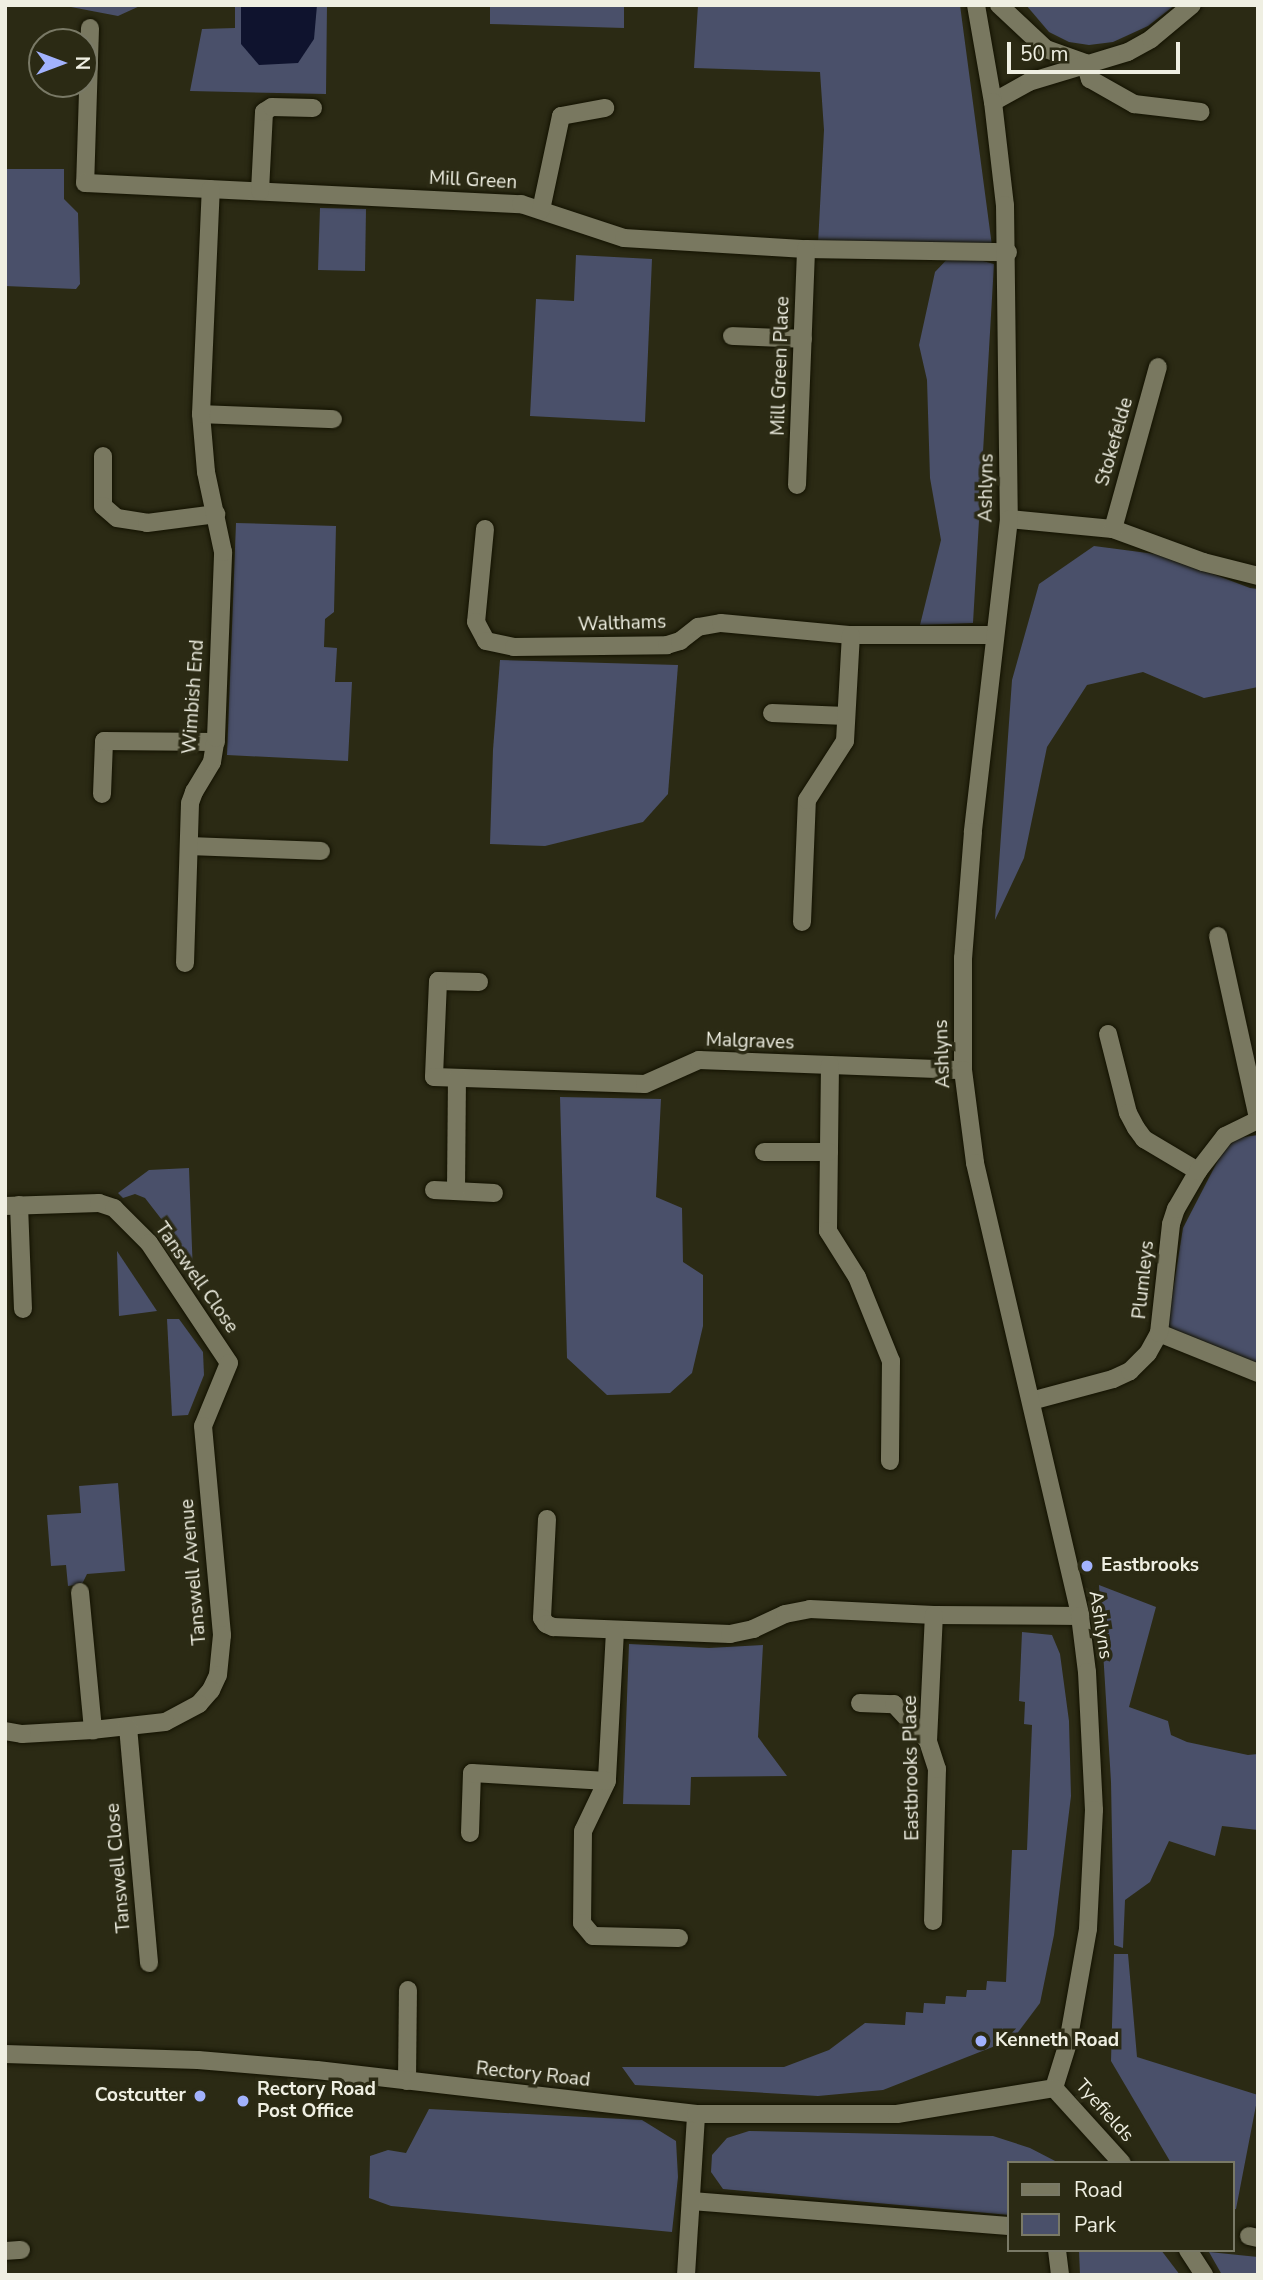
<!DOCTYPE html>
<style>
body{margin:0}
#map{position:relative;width:1263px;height:2280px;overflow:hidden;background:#2b2a14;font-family:"Nunito Sans",sans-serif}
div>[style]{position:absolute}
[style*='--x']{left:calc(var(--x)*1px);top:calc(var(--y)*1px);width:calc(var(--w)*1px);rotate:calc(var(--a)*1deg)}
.green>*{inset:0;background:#4a506a}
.water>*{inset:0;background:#0f132e}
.roads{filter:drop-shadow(0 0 2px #131201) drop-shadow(0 0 2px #131201)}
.street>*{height:18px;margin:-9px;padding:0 9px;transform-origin:9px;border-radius:9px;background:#797860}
.secondary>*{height:18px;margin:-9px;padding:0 9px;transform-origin:9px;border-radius:9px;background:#797860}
.dots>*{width:19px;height:19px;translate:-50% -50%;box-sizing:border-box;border:4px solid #2b2a14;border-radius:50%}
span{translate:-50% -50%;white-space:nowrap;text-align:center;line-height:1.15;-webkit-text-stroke:7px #2b2a14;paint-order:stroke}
.street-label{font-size:19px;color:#efefe2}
.poi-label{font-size:19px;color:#efefe2;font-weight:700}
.left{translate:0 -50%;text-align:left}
.right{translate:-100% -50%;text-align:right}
.frame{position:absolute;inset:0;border:7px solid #efefe2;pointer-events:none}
.legend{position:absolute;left:1007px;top:2161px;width:228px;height:91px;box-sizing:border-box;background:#2b2a14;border:2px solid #797966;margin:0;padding:9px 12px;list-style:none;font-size:21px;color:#efefe2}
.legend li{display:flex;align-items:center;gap:14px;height:35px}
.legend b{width:35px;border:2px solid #797966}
.north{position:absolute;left:28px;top:28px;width:70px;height:70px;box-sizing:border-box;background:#2b2a14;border:2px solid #797966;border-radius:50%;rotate:90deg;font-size:19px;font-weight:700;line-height:28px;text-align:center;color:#efefe2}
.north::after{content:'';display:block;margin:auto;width:24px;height:32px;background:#a2b2fd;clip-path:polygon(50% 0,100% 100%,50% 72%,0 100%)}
.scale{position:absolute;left:1007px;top:42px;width:173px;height:32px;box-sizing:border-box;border:4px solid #efefe2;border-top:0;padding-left:9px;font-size:21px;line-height:24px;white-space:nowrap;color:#efefe2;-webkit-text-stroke:5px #2b2a14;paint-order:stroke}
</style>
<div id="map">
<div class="green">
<div style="clip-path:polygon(142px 5px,118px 16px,71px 7px,5px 6px)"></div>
<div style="clip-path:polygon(235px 5px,327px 5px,326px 94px,190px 91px,202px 29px,235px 28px)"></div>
<div style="clip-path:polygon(490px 5px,624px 5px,624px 28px,490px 24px)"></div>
<div style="clip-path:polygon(698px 5px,960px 5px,992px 246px,818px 244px,824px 130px,820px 72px,694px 68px)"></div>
<div style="clip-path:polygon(1026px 5px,1175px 5px,1148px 26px,1113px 42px,1089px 45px,1069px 42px,1049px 32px)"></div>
<div style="clip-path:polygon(5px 169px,64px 169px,64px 199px,78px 213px,80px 284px,76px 289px,5px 286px)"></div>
<div style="clip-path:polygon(320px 208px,366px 209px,365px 271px,318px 270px)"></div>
<div style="clip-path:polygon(953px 253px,994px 264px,973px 623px,920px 625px,941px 540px,930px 478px,927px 380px,919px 345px,935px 272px)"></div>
<div style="clip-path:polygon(576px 255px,652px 259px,645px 422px,530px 416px,536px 299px,574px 301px)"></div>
<div style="clip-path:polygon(236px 523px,336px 526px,334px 612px,325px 619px,324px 647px,337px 648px,335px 682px,352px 682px,348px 761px,227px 755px)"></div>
<div style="clip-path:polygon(1094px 546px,1163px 555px,1250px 588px,1258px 589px,1258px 687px,1204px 698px,1143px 672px,1087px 685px,1047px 747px,1024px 858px,995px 920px,1012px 680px,1039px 584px)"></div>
<div style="clip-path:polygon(500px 660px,678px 665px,668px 794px,643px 822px,545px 846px,490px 844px,493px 750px)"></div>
<div style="clip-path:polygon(560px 1097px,661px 1099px,656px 1197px,682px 1208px,683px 1262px,703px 1275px,703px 1326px,692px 1373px,670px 1393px,607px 1395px,567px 1358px)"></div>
<div style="clip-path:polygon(1258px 1135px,1258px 1367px,1166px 1333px,1183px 1228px,1229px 1139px)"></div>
<div style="clip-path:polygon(189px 1168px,193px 1274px,169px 1229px,145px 1198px,135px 1194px,123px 1198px,118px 1193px,149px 1170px)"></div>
<div style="clip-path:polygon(117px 1251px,157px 1311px,119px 1316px)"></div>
<div style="clip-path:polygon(167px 1319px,179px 1319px,203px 1352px,204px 1375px,188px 1415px,172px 1416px)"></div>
<div style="clip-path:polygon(118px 1483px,125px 1571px,87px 1574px,82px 1584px,68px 1586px,66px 1565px,51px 1566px,47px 1515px,81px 1513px,79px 1486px)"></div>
<div style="clip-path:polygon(1099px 1585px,1156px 1607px,1129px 1707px,1168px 1721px,1171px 1735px,1187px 1742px,1248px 1755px,1258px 1754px,1258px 1830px,1222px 1826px,1215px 1856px,1169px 1841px,1150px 1882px,1125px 1900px,1123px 1948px,1114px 1945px,1111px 1782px)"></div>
<div style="clip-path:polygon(1022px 1632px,1052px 1635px,1060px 1654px,1069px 1721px,1071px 1796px,1054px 1935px,1040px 2003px,1013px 2039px,883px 2090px,818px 2096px,635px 2085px,622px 2067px,784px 2067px,829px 2050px,865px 2023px,905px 2025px,906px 2012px,923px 2013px,924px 2003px,945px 2004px,946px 1996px,966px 1997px,967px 1990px,986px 1990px,987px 1981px,1006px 1982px,1012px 1850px,1027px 1850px,1032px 1725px,1024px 1724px,1025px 1702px,1019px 1701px)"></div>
<div style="clip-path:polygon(629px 1644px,709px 1648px,763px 1645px,758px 1737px,787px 1776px,691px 1777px,690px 1805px,623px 1804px)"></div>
<div style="clip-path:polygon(1114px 1954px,1128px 1954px,1137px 2057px,1258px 2095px,1236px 2209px,1233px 2210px,1233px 2163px,1171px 2163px,1111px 2061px)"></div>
<div style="clip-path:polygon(429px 2109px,642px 2120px,676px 2141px,678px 2177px,672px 2232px,391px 2206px,369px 2198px,370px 2156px,388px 2150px,406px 2153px)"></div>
<div style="clip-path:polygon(749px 2131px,993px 2136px,1030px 2148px,1059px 2163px,1009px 2163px,1009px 2215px,723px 2189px,711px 2172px,712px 2155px,727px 2138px)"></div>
<div style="clip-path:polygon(1079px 2250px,1161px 2250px,1180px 2275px,1080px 2275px)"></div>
<div style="clip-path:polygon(1209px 2252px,1258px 2257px,1258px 2275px,1222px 2275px)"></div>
</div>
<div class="water">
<div style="clip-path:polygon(241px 5px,317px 5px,314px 39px,298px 63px,259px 65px,241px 44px)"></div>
</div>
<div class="roads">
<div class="street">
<div style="--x:999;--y:5;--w:64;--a:43.1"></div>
<div style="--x:1046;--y:49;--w:41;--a:19.7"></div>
<div style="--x:1085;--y:63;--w:17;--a:73"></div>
<div style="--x:1090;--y:79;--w:51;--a:29.6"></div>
<div style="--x:1134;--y:104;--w:67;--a:6.8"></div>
<div style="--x:90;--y:28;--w:155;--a:91.8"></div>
<div style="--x:85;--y:183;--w:437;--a:2.8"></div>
<div style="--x:521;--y:204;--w:108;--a:18.3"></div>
<div style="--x:624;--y:238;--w:182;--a:3.5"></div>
<div style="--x:806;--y:249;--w:202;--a:0.9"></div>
<div style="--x:993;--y:102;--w:41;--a:-29.1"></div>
<div style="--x:1029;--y:82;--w:103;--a:-16.9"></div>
<div style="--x:1128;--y:52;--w:26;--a:-29"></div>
<div style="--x:1151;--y:39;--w:53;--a:-39.7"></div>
<div style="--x:260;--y:191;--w:79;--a:-87.1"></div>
<div style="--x:264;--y:112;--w:9;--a:-32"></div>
<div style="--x:272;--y:107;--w:41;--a:1.4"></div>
<div style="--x:541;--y:210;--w:96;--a:-78"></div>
<div style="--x:561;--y:116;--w:45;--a:-10.3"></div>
<div style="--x:732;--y:336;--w:71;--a:2.4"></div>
<div style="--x:201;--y:414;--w:132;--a:2.2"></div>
<div style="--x:103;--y:456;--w:50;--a:90"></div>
<div style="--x:103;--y:506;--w:18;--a:41"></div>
<div style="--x:117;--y:518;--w:30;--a:9"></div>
<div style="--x:147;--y:523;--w:70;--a:-7.4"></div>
<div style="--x:797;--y:485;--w:236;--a:-87.8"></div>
<div style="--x:1009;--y:519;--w:104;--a:5.5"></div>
<div style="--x:1113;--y:529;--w:96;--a:20.1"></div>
<div style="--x:1203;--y:562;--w:57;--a:14.3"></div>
<div style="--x:485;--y:529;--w:93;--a:95.5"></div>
<div style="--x:476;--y:622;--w:21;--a:62"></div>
<div style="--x:486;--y:641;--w:29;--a:12"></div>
<div style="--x:514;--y:647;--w:153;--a:-0.7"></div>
<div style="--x:667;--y:645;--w:14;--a:-17"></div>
<div style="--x:680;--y:641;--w:23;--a:-38"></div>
<div style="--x:698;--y:627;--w:23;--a:-10"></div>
<div style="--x:721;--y:623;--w:131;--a:5.3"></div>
<div style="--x:851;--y:635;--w:144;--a:0"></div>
<div style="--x:1113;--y:529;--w:168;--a:-74.5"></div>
<div style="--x:772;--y:713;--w:74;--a:2.3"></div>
<div style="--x:102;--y:794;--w:53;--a:-87.8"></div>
<div style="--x:104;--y:741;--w:112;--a:0.5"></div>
<div style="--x:191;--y:846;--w:130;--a:2.2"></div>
<div style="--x:802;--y:922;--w:122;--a:-87.7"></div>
<div style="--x:807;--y:800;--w:70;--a:-57.2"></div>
<div style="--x:845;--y:741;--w:106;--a:-86.8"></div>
<div style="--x:1218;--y:936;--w:186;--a:77.6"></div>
<div style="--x:185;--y:963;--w:160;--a:-88.2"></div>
<div style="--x:190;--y:803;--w:12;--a:-70"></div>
<div style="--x:194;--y:792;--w:35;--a:-59"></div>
<div style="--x:212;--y:762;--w:24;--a:-81"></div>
<div style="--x:216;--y:738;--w:186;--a:-87.8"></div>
<div style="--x:223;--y:552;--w:82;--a:-102"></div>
<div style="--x:206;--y:472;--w:58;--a:-94.9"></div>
<div style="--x:201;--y:414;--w:225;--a:-87.5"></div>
<div style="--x:479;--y:982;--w:41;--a:-178.6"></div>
<div style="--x:438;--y:981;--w:96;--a:92.4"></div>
<div style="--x:434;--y:1077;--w:211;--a:1.9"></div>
<div style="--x:645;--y:1084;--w:59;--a:-24"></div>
<div style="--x:699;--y:1060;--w:264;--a:2.2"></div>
<div style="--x:1108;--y:1034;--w:81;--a:75.8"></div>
<div style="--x:1128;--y:1113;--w:17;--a:62"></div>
<div style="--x:1136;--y:1128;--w:14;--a:54"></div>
<div style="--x:1144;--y:1139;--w:63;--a:30.7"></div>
<div style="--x:830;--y:1065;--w:166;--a:90.7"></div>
<div style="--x:828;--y:1231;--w:54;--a:57.8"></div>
<div style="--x:857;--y:1277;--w:91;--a:68"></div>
<div style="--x:891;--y:1361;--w:100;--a:90.6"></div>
<div style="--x:764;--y:1152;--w:65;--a:0"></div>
<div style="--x:434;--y:1190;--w:60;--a:2.9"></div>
<div style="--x:456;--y:1191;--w:113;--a:-89.5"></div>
<div style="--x:19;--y:1205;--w:104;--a:87.8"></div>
<div style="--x:5;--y:1206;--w:94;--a:-1.8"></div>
<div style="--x:99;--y:1203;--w:16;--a:18"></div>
<div style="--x:114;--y:1208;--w:49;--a:45"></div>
<div style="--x:149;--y:1243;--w:144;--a:56.3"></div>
<div style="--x:229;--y:1363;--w:68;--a:112.4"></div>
<div style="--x:203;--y:1426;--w:210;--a:84.8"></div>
<div style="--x:222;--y:1635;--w:40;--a:95.7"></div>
<div style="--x:218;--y:1675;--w:17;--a:115"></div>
<div style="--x:211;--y:1690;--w:18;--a:131"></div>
<div style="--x:199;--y:1704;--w:38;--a:152"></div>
<div style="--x:165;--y:1722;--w:72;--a:173.7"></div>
<div style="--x:93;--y:1730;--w:71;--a:176.8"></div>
<div style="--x:22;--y:1734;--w:17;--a:-170"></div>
<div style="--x:1159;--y:1333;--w:107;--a:22"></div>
<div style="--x:1031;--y:1401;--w:85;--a:-15"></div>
<div style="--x:1113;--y:1379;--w:19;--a:-25"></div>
<div style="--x:1130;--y:1371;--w:25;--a:-45"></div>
<div style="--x:1148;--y:1353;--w:23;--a:-61"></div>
<div style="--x:1159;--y:1333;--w:110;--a:-83.7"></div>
<div style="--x:1171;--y:1224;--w:16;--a:-72"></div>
<div style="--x:1176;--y:1209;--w:44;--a:-59.9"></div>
<div style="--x:1198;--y:1171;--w:44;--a:-52.4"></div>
<div style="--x:1225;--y:1136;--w:37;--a:-26"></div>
<div style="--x:547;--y:1519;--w:99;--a:92.9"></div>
<div style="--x:542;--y:1618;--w:7;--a:56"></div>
<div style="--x:546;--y:1624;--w:8;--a:23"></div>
<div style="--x:553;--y:1627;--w:177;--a:2.3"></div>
<div style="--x:730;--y:1634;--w:24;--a:-12"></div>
<div style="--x:753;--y:1629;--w:35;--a:-25"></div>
<div style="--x:785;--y:1614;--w:25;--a:-11"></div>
<div style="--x:810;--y:1609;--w:124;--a:2.8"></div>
<div style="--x:934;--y:1615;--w:146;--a:0.4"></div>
<div style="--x:80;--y:1592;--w:139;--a:84.6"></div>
<div style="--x:615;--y:1631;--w:150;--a:93.1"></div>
<div style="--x:607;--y:1781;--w:55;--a:115.6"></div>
<div style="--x:583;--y:1831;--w:92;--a:90.6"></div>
<div style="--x:582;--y:1923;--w:17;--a:50"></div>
<div style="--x:593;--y:1936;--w:86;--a:1.3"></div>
<div style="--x:860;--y:1703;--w:34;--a:2"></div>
<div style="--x:894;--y:1704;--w:50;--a:47.4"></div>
<div style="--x:128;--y:1727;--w:237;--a:84.9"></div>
<div style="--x:470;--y:1833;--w:60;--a:-88.1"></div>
<div style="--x:472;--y:1773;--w:135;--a:3.4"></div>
<div style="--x:933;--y:1921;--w:152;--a:-88.5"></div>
<div style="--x:937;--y:1769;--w:29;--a:-108"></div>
<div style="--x:928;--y:1741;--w:126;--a:-87.3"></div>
<div style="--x:407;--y:2081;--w:91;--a:-89.4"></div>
<div style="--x:691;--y:2201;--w:319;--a:4.5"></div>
<div style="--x:1249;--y:2236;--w:9;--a:13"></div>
<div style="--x:1057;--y:2250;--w:25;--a:83"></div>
<div style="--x:5;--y:2251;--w:16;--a:-4"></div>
<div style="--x:686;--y:2275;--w:161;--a:-86.4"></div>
</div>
<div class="secondary">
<div style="--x:976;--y:5;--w:98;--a:80.1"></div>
<div style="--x:993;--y:102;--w:104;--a:83.4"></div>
<div style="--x:1005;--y:205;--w:314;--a:89.3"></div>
<div style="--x:1009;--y:519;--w:315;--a:96.6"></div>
<div style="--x:973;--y:832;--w:126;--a:94.5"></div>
<div style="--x:963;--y:958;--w:112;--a:90"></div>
<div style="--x:963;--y:1070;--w:94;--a:82.6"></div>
<div style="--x:975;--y:1163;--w:465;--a:76.9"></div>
<div style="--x:1080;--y:1616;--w:56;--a:82.9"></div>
<div style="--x:1087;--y:1672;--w:138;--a:87.1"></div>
<div style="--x:1094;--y:1810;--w:119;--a:92.9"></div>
<div style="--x:1088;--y:1929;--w:116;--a:100"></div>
<div style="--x:1068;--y:2043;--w:47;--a:107.3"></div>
<div style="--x:5;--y:2054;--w:193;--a:1.8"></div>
<div style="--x:198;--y:2060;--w:119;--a:4.8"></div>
<div style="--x:317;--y:2070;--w:382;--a:6.6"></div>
<div style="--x:696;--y:2114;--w:201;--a:0"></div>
<div style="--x:897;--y:2114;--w:159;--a:-9.4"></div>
<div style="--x:1054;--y:2088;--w:101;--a:47.8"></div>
<div style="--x:1188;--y:2250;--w:30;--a:57"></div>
</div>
</div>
<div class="dots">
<div style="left:1087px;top:1566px;background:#a2b2fd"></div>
<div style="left:981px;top:2041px;background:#a2b2fd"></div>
<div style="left:200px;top:2096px;background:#a2b2fd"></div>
<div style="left:243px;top:2101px;background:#a2b2fd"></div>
</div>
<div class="street-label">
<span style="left:473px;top:181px;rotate:3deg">Mill Green</span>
<span style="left:781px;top:366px;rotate:-88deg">Mill Green Place</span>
<span style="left:1115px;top:442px;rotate:-74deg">Stokefelde</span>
<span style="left:987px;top:488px;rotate:-89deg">Ashlyns</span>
<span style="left:622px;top:624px;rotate:-2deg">Walthams</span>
<span style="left:194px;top:697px;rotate:-86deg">Wimbish End</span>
<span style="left:750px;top:1042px;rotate:2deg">Malgraves</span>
<span style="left:943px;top:1054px;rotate:-92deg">Ashlyns</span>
<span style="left:196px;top:1278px;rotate:55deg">Tanswell Close</span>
<span style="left:1144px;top:1280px;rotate:-84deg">Plumleys</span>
<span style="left:194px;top:1572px;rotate:-95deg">Tanswell Avenue</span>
<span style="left:1100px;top:1625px;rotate:81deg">Ashlyns</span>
<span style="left:912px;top:1768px;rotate:-91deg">Eastbrooks Place</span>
<span style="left:119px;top:1868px;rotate:-95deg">Tanswell Close</span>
<span style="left:533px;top:2075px;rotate:6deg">Rectory Road</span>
<span style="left:1104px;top:2111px;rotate:48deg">Tyefields</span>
</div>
<div class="poi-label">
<span class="left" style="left:1101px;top:1566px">Eastbrooks</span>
<span class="left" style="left:995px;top:2041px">Kenneth Road</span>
<span class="left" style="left:257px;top:2101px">Rectory Road<br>Post Office</span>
<span class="right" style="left:186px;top:2096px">Costcutter</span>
</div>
<div class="frame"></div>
<ul class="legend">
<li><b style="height:9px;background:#797860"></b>Road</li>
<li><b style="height:19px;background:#4a506a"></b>Park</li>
</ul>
<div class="north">N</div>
<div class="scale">50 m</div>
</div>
